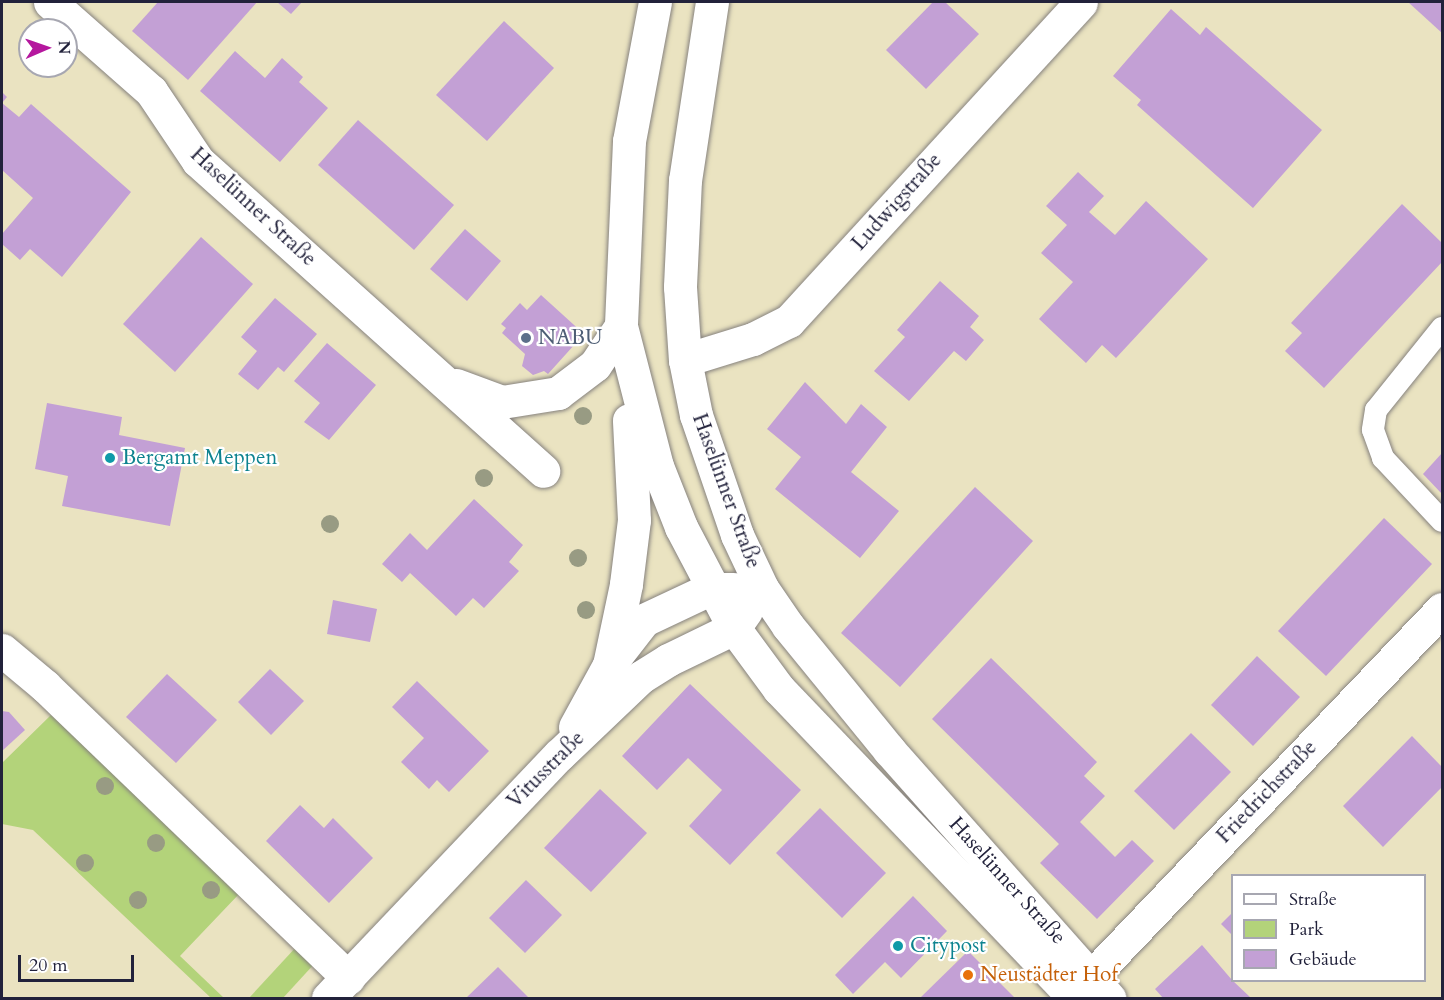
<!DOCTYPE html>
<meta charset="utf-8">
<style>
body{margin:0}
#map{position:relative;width:1444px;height:1000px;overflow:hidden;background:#eae3c1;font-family:Cardo,serif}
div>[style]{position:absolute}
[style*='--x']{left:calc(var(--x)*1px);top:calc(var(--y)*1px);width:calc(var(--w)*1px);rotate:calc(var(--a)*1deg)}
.green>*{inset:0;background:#b3d37a}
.building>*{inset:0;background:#c3a0d5}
.roads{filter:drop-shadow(0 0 2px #86827e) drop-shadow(0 0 2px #86827e)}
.lane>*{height:22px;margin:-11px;padding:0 11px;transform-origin:11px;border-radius:11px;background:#fff}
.street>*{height:33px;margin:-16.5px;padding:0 16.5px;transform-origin:16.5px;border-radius:16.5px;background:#fff}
.secondary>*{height:33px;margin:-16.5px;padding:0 16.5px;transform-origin:16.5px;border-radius:16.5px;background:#fff}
.trees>*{width:18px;height:18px;margin:-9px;border-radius:50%;background:#989b83}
.dots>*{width:16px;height:16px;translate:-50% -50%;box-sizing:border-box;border:3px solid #fff;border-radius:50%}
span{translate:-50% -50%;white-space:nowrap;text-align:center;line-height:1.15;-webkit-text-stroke:4.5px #fff;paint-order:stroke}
.street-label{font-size:21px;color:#22223b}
.service-label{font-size:21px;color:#4e5e75}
.left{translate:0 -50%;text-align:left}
.culture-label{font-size:21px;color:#0d838f}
.food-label{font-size:21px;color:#c56008}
.frame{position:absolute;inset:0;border:3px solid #22223b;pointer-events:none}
.legend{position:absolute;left:1231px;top:874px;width:195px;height:108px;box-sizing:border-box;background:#fff;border:2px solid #a7a7b1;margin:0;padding:8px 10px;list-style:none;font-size:18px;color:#22223b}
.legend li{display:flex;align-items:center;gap:12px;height:30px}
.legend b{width:30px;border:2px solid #a7a7b1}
.north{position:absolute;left:18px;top:18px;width:60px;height:60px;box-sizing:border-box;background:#fff;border:2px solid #a7a7b1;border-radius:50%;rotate:88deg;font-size:16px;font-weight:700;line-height:24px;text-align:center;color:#22223b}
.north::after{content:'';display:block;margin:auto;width:21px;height:27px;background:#b5179e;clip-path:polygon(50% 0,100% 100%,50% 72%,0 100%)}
.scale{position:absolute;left:18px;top:955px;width:116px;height:27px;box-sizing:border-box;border:3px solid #22223b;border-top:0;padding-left:8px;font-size:18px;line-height:21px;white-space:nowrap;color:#22223b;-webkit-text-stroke:4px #fff;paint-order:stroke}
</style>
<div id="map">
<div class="green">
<div style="clip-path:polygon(51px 715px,240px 893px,180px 956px,224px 998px,211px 998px,33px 830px,2px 824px,2px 763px)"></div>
<div style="clip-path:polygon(297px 946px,316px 962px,283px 998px,249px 998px)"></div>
</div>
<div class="building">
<div style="clip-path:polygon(158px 2px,257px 2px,188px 80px,132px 31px)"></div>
<div style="clip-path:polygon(277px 2px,302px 2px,291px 14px)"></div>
<div style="clip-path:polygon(933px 2px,945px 2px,979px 34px,926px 89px,886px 50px)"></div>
<div style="clip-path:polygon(1408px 2px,1442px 2px,1442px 33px)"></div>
<div style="clip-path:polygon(1171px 9px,1200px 35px,1206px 27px,1322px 130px,1253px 208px,1137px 105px,1141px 100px,1113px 76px)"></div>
<div style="clip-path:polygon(504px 21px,554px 68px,487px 141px,436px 95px)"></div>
<div style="clip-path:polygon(235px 51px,265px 78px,282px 58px,303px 77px,299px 82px,328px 108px,280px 162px,200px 91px)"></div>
<div style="clip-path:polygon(2px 92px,7px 97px,2px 103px,19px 117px,31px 104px,131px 192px,62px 277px,30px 249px,20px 260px,2px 244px,2px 234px,33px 198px,2px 170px)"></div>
<div style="clip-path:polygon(358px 120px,454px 205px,414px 250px,318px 165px)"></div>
<div style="clip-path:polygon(1078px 172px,1104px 196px,1089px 212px,1115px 235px,1146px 201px,1208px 259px,1116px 358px,1102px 345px,1086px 363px,1039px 319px,1073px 282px,1041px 253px,1067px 225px,1046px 206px)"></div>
<div style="clip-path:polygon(1402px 204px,1442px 243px,1442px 262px,1324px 388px,1285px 351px,1302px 333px,1291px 323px)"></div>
<div style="clip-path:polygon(465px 229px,501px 261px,467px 301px,430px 269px)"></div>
<div style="clip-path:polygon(201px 237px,253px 284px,175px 372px,123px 324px)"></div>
<div style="clip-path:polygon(940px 281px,979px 316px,970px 327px,984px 340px,966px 361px,954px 351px,909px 401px,874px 371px,905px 337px,897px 330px)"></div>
<div style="clip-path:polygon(541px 295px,584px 334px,548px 374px,544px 371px,533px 375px,522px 366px,525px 354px,502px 333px,506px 328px,501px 324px,520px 303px,527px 310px)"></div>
<div style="clip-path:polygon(275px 298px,317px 334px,284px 372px,278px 367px,258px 390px,238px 374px,257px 351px,241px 337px)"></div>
<div style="clip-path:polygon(327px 343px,376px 385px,329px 440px,304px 422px,320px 403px,294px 381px)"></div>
<div style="clip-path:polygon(805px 382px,846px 424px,861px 404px,887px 427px,851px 472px,899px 511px,860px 558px,775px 489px,801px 457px,767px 429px)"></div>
<div style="clip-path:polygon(47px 403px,122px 417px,119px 435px,185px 448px,170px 526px,62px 506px,68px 476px,35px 469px)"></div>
<div style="clip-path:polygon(1442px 453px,1442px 494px,1423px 474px)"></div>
<div style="clip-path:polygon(975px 487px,1033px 541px,900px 687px,841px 633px)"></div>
<div style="clip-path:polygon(474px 499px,523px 545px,509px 562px,519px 571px,484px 608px,473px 598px,456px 616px,410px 573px,402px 582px,382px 564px,410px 533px,427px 550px)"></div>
<div style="clip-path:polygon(1384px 518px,1432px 564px,1326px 676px,1278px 631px)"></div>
<div style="clip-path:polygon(333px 600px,377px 609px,370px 642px,327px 634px)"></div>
<div style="clip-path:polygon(1257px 656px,1300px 697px,1253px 746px,1211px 705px)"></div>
<div style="clip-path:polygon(991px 658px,1097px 762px,1084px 776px,1105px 796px,1080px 822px,1115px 857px,1132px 840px,1154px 861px,1097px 919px,1040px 863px,1059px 844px,932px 719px)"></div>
<div style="clip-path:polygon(270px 669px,304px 701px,271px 735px,238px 702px)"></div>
<div style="clip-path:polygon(167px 674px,217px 720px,176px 763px,126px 717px)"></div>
<div style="clip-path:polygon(417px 681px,489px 751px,449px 792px,437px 780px,429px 789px,401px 762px,424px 738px,392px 707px)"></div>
<div style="clip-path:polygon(690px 684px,801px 790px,730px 865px,689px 826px,722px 790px,688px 758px,657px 790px,622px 756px)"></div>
<div style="clip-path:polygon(2px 711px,9px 712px,25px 730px,2px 751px)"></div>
<div style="clip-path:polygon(1191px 733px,1231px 772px,1174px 830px,1134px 791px)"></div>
<div style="clip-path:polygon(1412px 736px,1442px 767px,1442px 787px,1383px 847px,1343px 806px)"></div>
<div style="clip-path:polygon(600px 789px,647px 833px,591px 892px,544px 848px)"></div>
<div style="clip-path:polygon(300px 805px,324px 828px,333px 818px,373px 858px,329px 903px,266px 841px)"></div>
<div style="clip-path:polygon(820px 808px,886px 873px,842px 918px,776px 853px)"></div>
<div style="clip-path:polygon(526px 880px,562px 915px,525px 953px,489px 918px)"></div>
<div style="clip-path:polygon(913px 896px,947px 931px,901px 978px,885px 962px,853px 994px,835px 975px)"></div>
<div style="clip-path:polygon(1232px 913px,1232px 935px,1221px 924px)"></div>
<div style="clip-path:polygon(1202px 945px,1232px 980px,1251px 998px,1163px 998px,1155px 989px)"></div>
<div style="clip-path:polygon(968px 951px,1015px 998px,920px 998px)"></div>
<div style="clip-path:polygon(498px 967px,529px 998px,466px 998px)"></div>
</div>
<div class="roads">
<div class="lane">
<div style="--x:1442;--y:328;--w:105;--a:128.8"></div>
<div style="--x:1376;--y:410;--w:20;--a:99"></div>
<div style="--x:1373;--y:430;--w:30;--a:70"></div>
<div style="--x:1383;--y:458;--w:86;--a:46.9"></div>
</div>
<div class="street">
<div style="--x:50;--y:2;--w:135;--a:41.4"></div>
<div style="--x:151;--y:91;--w:84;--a:56.1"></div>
<div style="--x:198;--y:161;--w:464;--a:41.9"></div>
<div style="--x:685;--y:360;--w:71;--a:-17.2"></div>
<div style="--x:753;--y:339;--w:40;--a:-26.6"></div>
<div style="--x:789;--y:321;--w:432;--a:-47.5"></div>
<div style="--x:456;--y:385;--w:49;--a:20.3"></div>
<div style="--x:502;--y:402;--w:57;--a:-9.1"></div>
<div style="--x:558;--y:393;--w:46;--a:-37.1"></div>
<div style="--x:595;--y:365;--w:47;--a:-56.3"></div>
<div style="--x:2;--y:650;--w:56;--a:39.9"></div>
<div style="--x:45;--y:686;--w:421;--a:43.9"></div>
<div style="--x:1092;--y:976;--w:507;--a:-46.36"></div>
</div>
<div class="secondary">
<div style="--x:655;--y:2;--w:141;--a:100.6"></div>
<div style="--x:629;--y:141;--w:185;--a:92.5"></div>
<div style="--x:621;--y:326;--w:145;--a:75.6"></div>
<div style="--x:657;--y:466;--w:66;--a:68.5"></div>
<div style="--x:681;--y:527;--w:114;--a:62.3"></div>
<div style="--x:734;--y:628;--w:76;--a:53.6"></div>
<div style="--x:779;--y:689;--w:427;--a:46.3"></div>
<div style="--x:712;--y:2;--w:180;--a:98.6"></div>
<div style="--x:685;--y:180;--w:107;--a:92.7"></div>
<div style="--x:680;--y:287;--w:73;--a:86.1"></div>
<div style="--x:685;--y:360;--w:56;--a:78.7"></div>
<div style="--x:696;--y:415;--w:127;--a:71.1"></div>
<div style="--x:737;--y:535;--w:59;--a:64.7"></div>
<div style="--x:762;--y:588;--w:46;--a:55.6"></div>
<div style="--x:788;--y:626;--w:160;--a:50.8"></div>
<div style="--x:889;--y:750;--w:332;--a:48.4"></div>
<div style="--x:609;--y:665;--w:83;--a:-78.1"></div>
<div style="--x:626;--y:584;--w:64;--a:-82.9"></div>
<div style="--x:634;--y:520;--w:100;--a:-92.9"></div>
<div style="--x:575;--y:727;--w:71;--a:-61.3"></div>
<div style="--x:609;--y:665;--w:57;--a:-52.1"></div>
<div style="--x:644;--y:620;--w:73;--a:-25.2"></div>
<div style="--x:710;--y:589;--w:23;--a:0"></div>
<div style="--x:328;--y:998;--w:335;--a:-46.5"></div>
<div style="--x:559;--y:755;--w:113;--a:-43.6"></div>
<div style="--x:641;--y:677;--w:32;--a:-32"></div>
<div style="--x:668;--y:660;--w:73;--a:-25.9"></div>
<div style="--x:734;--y:628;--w:21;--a:-55"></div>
</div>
</div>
<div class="trees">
<div style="left:583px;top:416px"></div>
<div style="left:484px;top:478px"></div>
<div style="left:330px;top:524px"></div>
<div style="left:578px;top:558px"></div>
<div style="left:586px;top:610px"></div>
<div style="left:105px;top:786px"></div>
<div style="left:156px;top:843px"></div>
<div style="left:85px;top:863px"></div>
<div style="left:211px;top:890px"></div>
<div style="left:138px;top:900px"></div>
</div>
<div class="dots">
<div style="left:526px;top:338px;background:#5c6f8a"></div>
<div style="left:110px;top:458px;background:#0f9aa8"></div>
<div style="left:898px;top:946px;background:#0f9aa8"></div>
<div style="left:968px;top:975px;background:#e8710a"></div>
</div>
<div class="street-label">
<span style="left:897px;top:202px;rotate:-48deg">Ludwigstraße</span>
<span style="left:253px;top:207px;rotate:43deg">Haselünner Straße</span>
<span style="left:726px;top:491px;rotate:70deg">Haselünner Straße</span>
<span style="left:546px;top:770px;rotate:-45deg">Vitusstraße</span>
<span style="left:1267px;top:792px;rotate:-46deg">Friedrichstraße</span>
<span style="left:1007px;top:881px;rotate:48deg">Haselünner Straße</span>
</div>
<div class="service-label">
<span class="left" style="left:538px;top:338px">NABU</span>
</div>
<div class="culture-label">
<span class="left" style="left:122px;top:458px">Bergamt Meppen</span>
<span class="left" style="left:910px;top:946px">Citypost</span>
</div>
<div class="food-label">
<span class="left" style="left:980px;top:975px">Neustädter Hof</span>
</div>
<div class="frame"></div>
<ul class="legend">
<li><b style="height:8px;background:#fff"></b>Straße</li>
<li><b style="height:16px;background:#b3d37a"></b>Park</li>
<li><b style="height:16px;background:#c3a0d5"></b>Gebäude</li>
</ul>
<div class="north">N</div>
<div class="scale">20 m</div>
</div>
